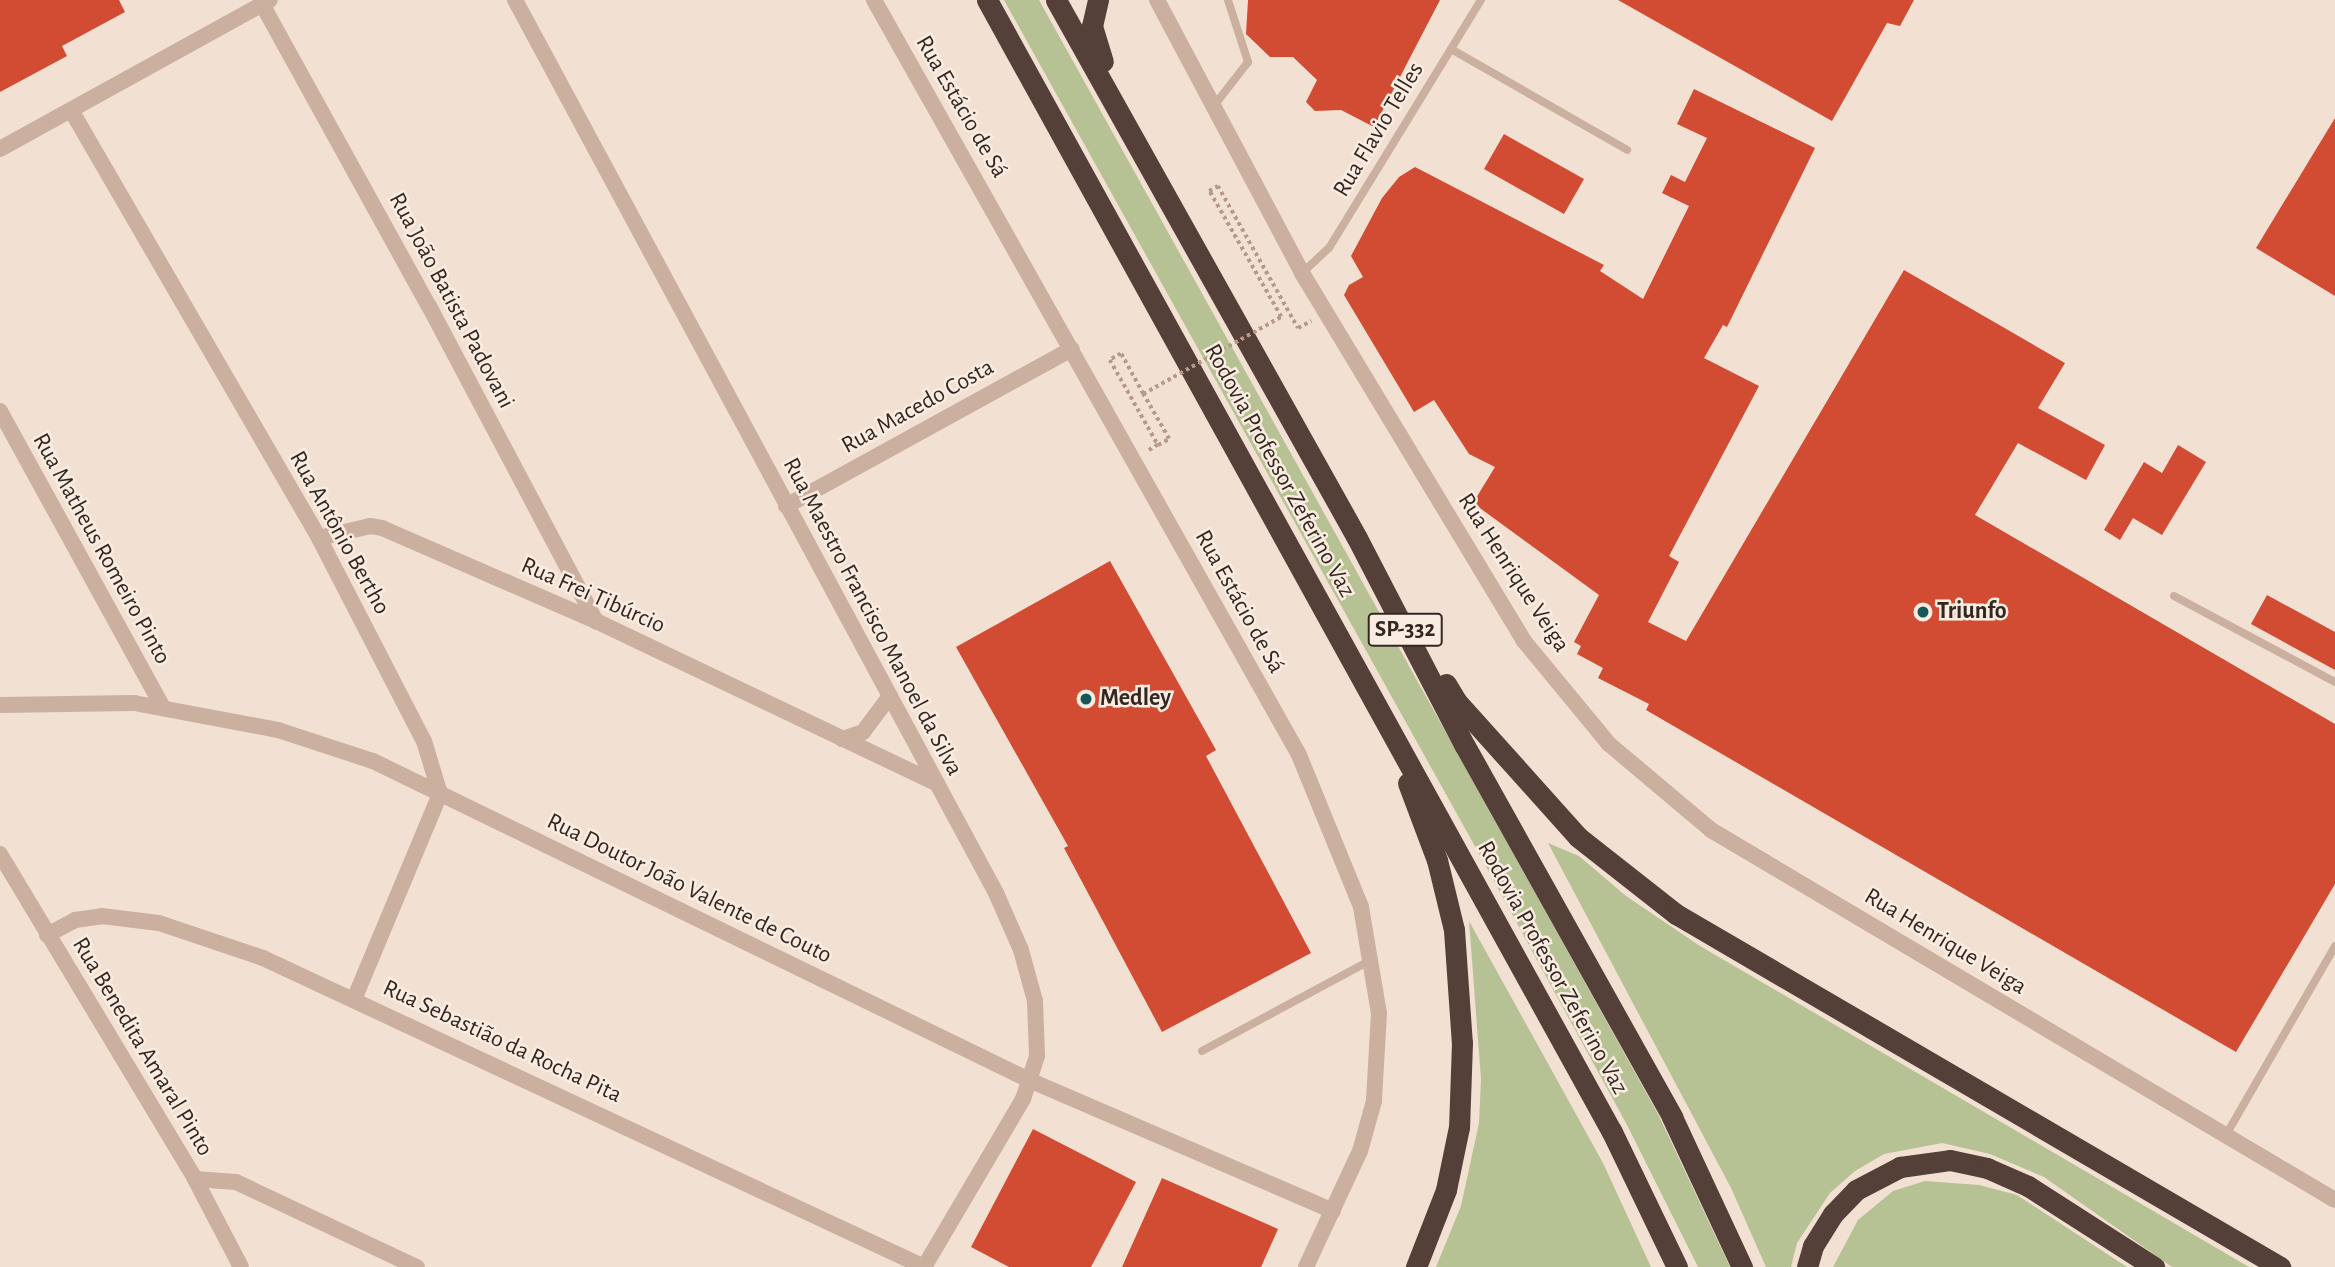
<!DOCTYPE html>
<meta charset="utf-8">
<style>
body{margin:0}
#map{position:relative;width:2335px;height:1267px;overflow:hidden;background:#f2e1d3;font-family:"Alegreya Sans",sans-serif}
div>[style]{position:absolute}
[style*='--x']{left:calc(var(--x)*1px);top:calc(var(--y)*1px);width:calc(var(--w)*1px);rotate:calc(var(--a)*1deg)}
.green>*{inset:0;background:#b6c293}
.building>*{inset:0;background:#d14c33}
.path>*{height:3.5px;margin-top:-1.75px;transform-origin:0;background:repeating-linear-gradient(90deg,#b69989 0 3.5px,transparent 0 7px)}
.service>*{height:8px;margin:-4px;padding:0 4px;transform-origin:4px;border-radius:4px;background:#cbaf9f}
.minor>*{height:16px;margin:-8px;padding:0 8px;transform-origin:8px;border-radius:8px;background:#cbaf9f}
.motorway>*{height:21px;margin:-10.5px;padding:0 10.5px;transform-origin:10.5px;border-radius:10.5px;background:#554039}
.path-bridge>*{height:3.5px;margin-top:-1.75px;transform-origin:0;background:repeating-linear-gradient(90deg,#b69989 0 3.5px,transparent 0 7px)}
.dots>*{width:19px;height:19px;translate:-50% -50%;box-sizing:border-box;border:4px solid #faece0;border-radius:50%}
span{translate:-50% -50%;white-space:nowrap;text-align:center;line-height:1.15;-webkit-text-stroke:5px #faece0;paint-order:stroke}
.shield-label span{padding:2px 5px;background:#faece0;border:2px solid;border-radius:5px;-webkit-text-stroke-width:0}
.shield-label{font-size:23px;color:#332723;font-weight:700}
.street-label{font-size:24px;color:#332723}
.poi-label{font-size:24px;color:#332723;font-weight:700}
.left{translate:0 -50%;text-align:left}
</style>
<div id="map">
<div class="green">
<div style="clip-path:polygon(1004px 0,1039px 0,1658px 1114px,1730px 1267px,1698px 1267px,1627px 1125px,1477px 850px)"></div>
<div style="clip-path:polygon(1548px 843px,1579px 856px,1626px 896px,1700px 946px,2249px 1267px,2172px 1267px,2044px 1177px,1990px 1154px,1942px 1143px,1884px 1154px,1855px 1171px,1830px 1193px,1797px 1243px,1791px 1267px,1766px 1267px,1731px 1188px)"></div>
<div style="clip-path:polygon(1469px 921px,1603px 1163px,1651px 1267px,1436px 1267px,1461px 1206px,1479px 1123px,1481px 1079px)"></div>
<div style="clip-path:polygon(1925px 1181px,1979px 1185px,2017px 1195px,2127px 1267px,1833px 1267px,1858px 1220px,1893px 1191px)"></div>
</div>
<div class="building">
<div style="clip-path:polygon(0 0,119px 0,125px 12px,62px 46px,67px 56px,0 92px)"></div>
<div style="clip-path:polygon(1248px 0,1440px 0,1374px 127px,1341px 110px,1315px 111px,1306px 102px,1317px 80px,1293px 57px,1270px 57px,1246px 34px)"></div>
<div style="clip-path:polygon(1618px 0,1914px 0,1900px 26px,1887px 23px,1832px 121px)"></div>
<div style="clip-path:polygon(1694px 89px,1815px 148px,1727px 327px,1723px 325px,1704px 358px,1759px 386px,1669px 556px,1679px 562px,1648px 622px,1686px 641px,1904px 270px,2065px 363px,2038px 408px,2105px 445px,2086px 480px,2018px 443px,1975px 515px,2335px 724px,2335px 884px,2236px 1052px,1646px 710px,1649px 704px,1598px 678px,1603px 668px,1577px 654px,1581px 646px,1574px 642px,1599px 595px,1473px 503px,1495px 467px,1469px 454px,1434px 400px,1414px 412px,1344px 295px,1349px 285px,1363px 277px,1351px 256px,1382px 198px,1399px 177px,1415px 167px,1604px 265px,1600px 271px,1643px 299px,1689px 206px,1662px 193px,1671px 175px,1685px 182px,1707px 138px,1677px 124px)"></div>
<div style="clip-path:polygon(2335px 118px,2335px 296px,2256px 248px)"></div>
<div style="clip-path:polygon(1504px 134px,1584px 179px,1564px 214px,1484px 169px)"></div>
<div style="clip-path:polygon(2178px 445px,2206px 462px,2162px 535px,2133px 518px,2120px 540px,2104px 530px,2144px 462px,2162px 473px)"></div>
<div style="clip-path:polygon(1110px 561px,1216px 750px,1206px 756px,1311px 953px,1162px 1032px,1064px 848px,1068px 846px,956px 647px)"></div>
<div style="clip-path:polygon(2267px 595px,2335px 632px,2335px 670px,2251px 624px)"></div>
<div style="clip-path:polygon(1033px 1129px,1136px 1182px,1091px 1267px,1009px 1267px,971px 1247px)"></div>
<div style="clip-path:polygon(1162px 1178px,1278px 1229px,1261px 1267px,1122px 1267px)"></div>
</div>
<div class="path">
<div style="--x:1298;--y:328;--w:15;--a:-28"></div>
<div style="--x:1143;--y:394;--w:46;--a:-118.8"></div>
<div style="--x:1121;--y:354;--w:13;--a:151"></div>
<div style="--x:1110;--y:360;--w:98;--a:60.5"></div>
<div style="--x:1158;--y:445;--w:12;--a:149"></div>
</div>
<div class="service">
<div style="--x:1451;--y:49;--w:203;--a:29.8"></div>
<div style="--x:1213;--y:107;--w:57;--a:-52.1"></div>
<div style="--x:1248;--y:62;--w:65;--a:-107.9"></div>
<div style="--x:1302;--y:273;--w:37;--a:-43"></div>
<div style="--x:1329;--y:248;--w:291;--a:-58.5"></div>
<div style="--x:2174;--y:596;--w:183;--a:28.1"></div>
<div style="--x:1202;--y:1051;--w:192;--a:-28.3"></div>
<div style="--x:2226;--y:1135;--w:218;--a:-60"></div>
</div>
<div class="minor">
<div style="--x:515;--y:0;--w:1014;--a:61.69"></div>
<div style="--x:996;--y:893;--w:62;--a:66.3"></div>
<div style="--x:1021;--y:950;--w:53;--a:74.6"></div>
<div style="--x:1035;--y:1001;--w:55;--a:87.9"></div>
<div style="--x:1037;--y:1056;--w:45;--a:108"></div>
<div style="--x:1023;--y:1099;--w:195;--a:120.5"></div>
<div style="--x:874;--y:0;--w:866;--a:60.62"></div>
<div style="--x:1299;--y:755;--w:164;--a:67.8"></div>
<div style="--x:1361;--y:907;--w:108;--a:80.4"></div>
<div style="--x:1379;--y:1013;--w:88;--a:93.3"></div>
<div style="--x:1374;--y:1101;--w:52;--a:105.6"></div>
<div style="--x:1360;--y:1151;--w:128;--a:115"></div>
<div style="--x:1157;--y:0;--w:309;--a:62"></div>
<div style="--x:1302;--y:273;--w:430;--a:58.9"></div>
<div style="--x:1524;--y:641;--w:134;--a:50.5"></div>
<div style="--x:1609;--y:744;--w:133;--a:40.1"></div>
<div style="--x:1711;--y:830;--w:725;--a:30.67"></div>
<div style="--x:262;--y:4;--w:345;--a:61.1"></div>
<div style="--x:429;--y:306;--w:357;--a:62.1"></div>
<div style="--x:71;--y:110;--w:495;--a:59.9"></div>
<div style="--x:319;--y:538;--w:229;--a:62.7"></div>
<div style="--x:424;--y:741;--w:55;--a:73.2"></div>
<div style="--x:440;--y:794;--w:220;--a:112.7"></div>
<div style="--x:0;--y:149;--w:308;--a:-28.9"></div>
<div style="--x:0;--y:411;--w:339;--a:61.2"></div>
<div style="--x:786;--y:506;--w:326;--a:-28.8"></div>
<div style="--x:319;--y:538;--w:52;--a:-13.2"></div>
<div style="--x:370;--y:526;--w:12;--a:9"></div>
<div style="--x:382;--y:528;--w:233;--a:23.5"></div>
<div style="--x:596;--y:621;--w:376;--a:25.5"></div>
<div style="--x:0;--y:705;--w:134;--a:-0.9"></div>
<div style="--x:134;--y:703;--w:147;--a:10.6"></div>
<div style="--x:278;--y:730;--w:100;--a:18.1"></div>
<div style="--x:373;--y:761;--w:729;--a:25.93"></div>
<div style="--x:1029;--y:1080;--w:331;--a:23.3"></div>
<div style="--x:842;--y:739;--w:22;--a:-18"></div>
<div style="--x:863;--y:732;--w:45;--a:-53.1"></div>
<div style="--x:0;--y:854;--w:379;--a:59"></div>
<div style="--x:195;--y:1179;--w:99;--a:62.4"></div>
<div style="--x:47;--y:935;--w:32;--a:-28"></div>
<div style="--x:75;--y:920;--w:27;--a:-8"></div>
<div style="--x:102;--y:916;--w:57;--a:7"></div>
<div style="--x:159;--y:923;--w:110;--a:18.6"></div>
<div style="--x:263;--y:958;--w:730;--a:25.05"></div>
<div style="--x:195;--y:1179;--w:41;--a:4.2"></div>
<div style="--x:236;--y:1182;--w:200;--a:25.2"></div>
</div>
<div class="motorway">
<div style="--x:987;--y:0;--w:1293;--a:61.1"></div>
<div style="--x:1612;--y:1132;--w:150;--a:64.3"></div>
<div style="--x:1056;--y:0;--w:616;--a:60.77"></div>
<div style="--x:1357;--y:538;--w:234;--a:62.6"></div>
<div style="--x:1465;--y:746;--w:425;--a:60.8"></div>
<div style="--x:1672;--y:1117;--w:166;--a:65"></div>
<div style="--x:1098;--y:0;--w:27;--a:103"></div>
<div style="--x:1092;--y:26;--w:37;--a:73"></div>
<div style="--x:1446;--y:684;--w:21;--a:59"></div>
<div style="--x:1457;--y:702;--w:181;--a:48.1"></div>
<div style="--x:1578;--y:837;--w:125;--a:38.2"></div>
<div style="--x:1676;--y:914;--w:700;--a:30.3"></div>
<div style="--x:1408;--y:783;--w:82;--a:69.4"></div>
<div style="--x:1437;--y:860;--w:72;--a:76.3"></div>
<div style="--x:1454;--y:930;--w:113;--a:86"></div>
<div style="--x:1462;--y:1043;--w:84;--a:92"></div>
<div style="--x:1459;--y:1127;--w:64;--a:101.7"></div>
<div style="--x:1446;--y:1190;--w:83;--a:111.3"></div>
<div style="--x:1807;--y:1267;--w:22;--a:-74"></div>
<div style="--x:1813;--y:1246;--w:38;--a:-58"></div>
<div style="--x:1833;--y:1214;--w:33;--a:-46"></div>
<div style="--x:1856;--y:1190;--w:50;--a:-27.6"></div>
<div style="--x:1900;--y:1167;--w:50;--a:-8"></div>
<div style="--x:1950;--y:1160;--w:38;--a:12"></div>
<div style="--x:1987;--y:1168;--w:45;--a:23.7"></div>
<div style="--x:2028;--y:1186;--w:150;--a:32.7"></div>
</div>
<div class="path-bridge">
<div style="--x:1158;--y:445;--w:13;--a:-29"></div>
<div style="--x:1169;--y:439;--w:52;--a:-120"></div>
<div style="--x:1143;--y:394;--w:158;--a:-29.2"></div>
<div style="--x:1281;--y:317;--w:145;--a:-119.7"></div>
<div style="--x:1209;--y:191;--w:10;--a:-29"></div>
<div style="--x:1218;--y:186;--w:163;--a:60.6"></div>
</div>
<div class="dots">
<div style="left:1923px;top:612px;background:#165857"></div>
<div style="left:1086px;top:699px;background:#165857"></div>
</div>
<div class="shield-label">
<span style="left:1405px;top:630px">SP-332</span>
</div>
<div class="street-label">
<span style="left:961px;top:107px;rotate:60deg">Rua Estácio de Sá</span>
<span style="left:1379px;top:130px;rotate:-59deg">Rua Flavio Telles</span>
<span style="left:451px;top:301px;rotate:62deg">Rua João Batista Padovani</span>
<span style="left:918px;top:407px;rotate:-29deg">Rua Macedo Costa</span>
<span style="left:1279px;top:471px;rotate:61deg">Rodovia Professor Zeferino Vaz</span>
<span style="left:339px;top:533px;rotate:61deg">Rua Antônio Bertho</span>
<span style="left:101px;top:549px;rotate:61deg">Rua Matheus Romeiro Pinto</span>
<span style="left:1513px;top:573px;rotate:57deg">Rua Henrique Veiga</span>
<span style="left:593px;top:596px;rotate:24deg">Rua Frei Tibúrcio</span>
<span style="left:1239px;top:602px;rotate:61deg">Rua Estácio de Sá</span>
<span style="left:872px;top:617px;rotate:62deg">Rua Maestro Francisco Manoel da Silva</span>
<span style="left:689px;top:889px;rotate:26deg">Rua Doutor João Valente de Couto</span>
<span style="left:1945px;top:942px;rotate:31deg">Rua Henrique Veiga</span>
<span style="left:1552px;top:968px;rotate:61deg">Rodovia Professor Zeferino Vaz</span>
<span style="left:502px;top:1042px;rotate:25deg">Rua Sebastião da Rocha Pita</span>
<span style="left:142px;top:1047px;rotate:59deg">Rua Benedita Amaral Pinto</span>
</div>
<div class="poi-label">
<span class="left" style="left:1937px;top:612px">Triunfo</span>
<span class="left" style="left:1100px;top:699px">Medley</span>
</div>
</div>
